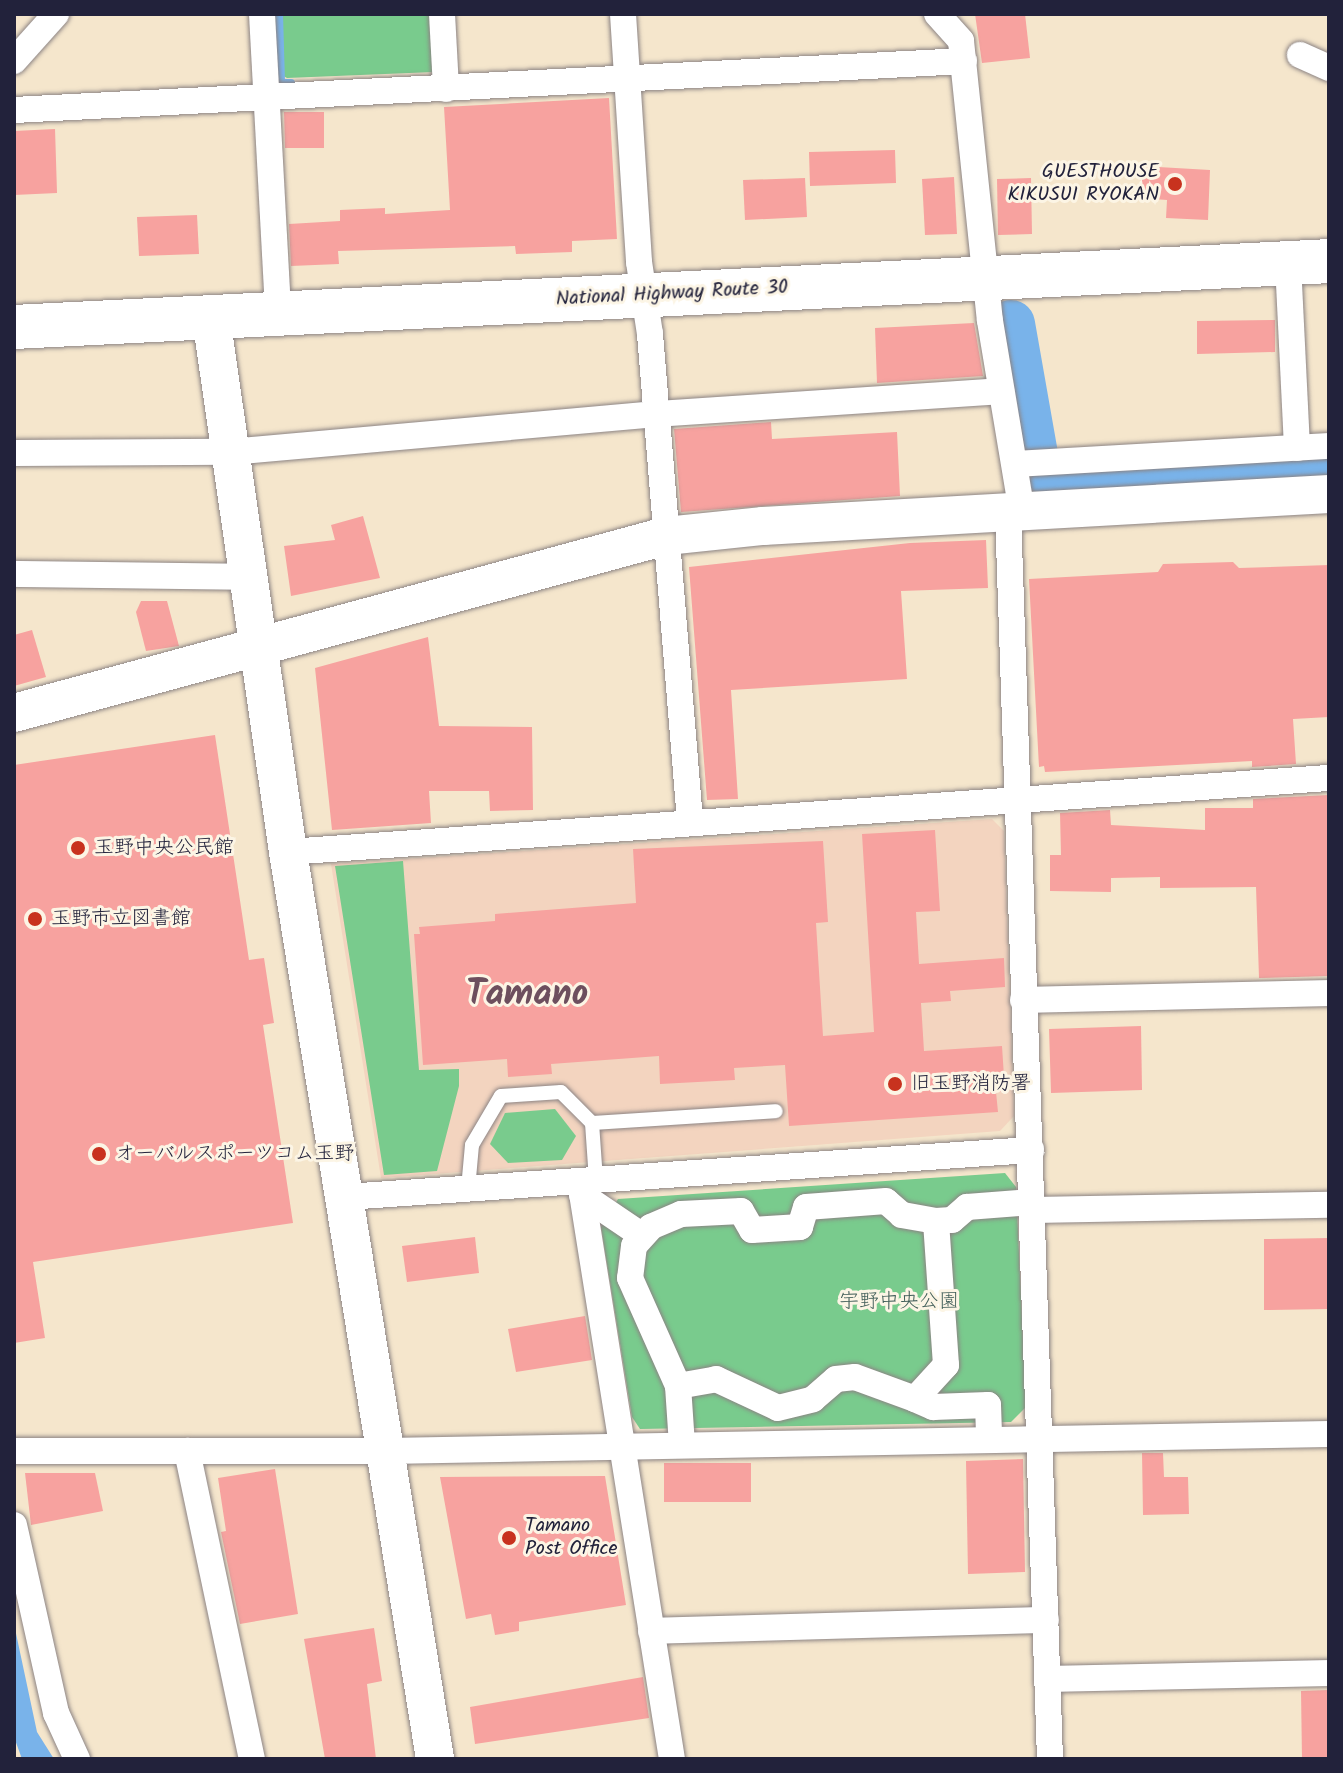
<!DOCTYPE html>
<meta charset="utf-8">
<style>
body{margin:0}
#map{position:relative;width:1343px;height:1773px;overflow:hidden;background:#f5e6cc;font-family:Kalam,"Klee One",sans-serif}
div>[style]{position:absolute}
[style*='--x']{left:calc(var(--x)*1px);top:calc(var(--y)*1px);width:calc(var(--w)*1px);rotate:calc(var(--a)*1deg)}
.built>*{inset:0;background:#f3d4bf}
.green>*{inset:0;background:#79cb8d}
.water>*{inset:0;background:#79b3ea}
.stream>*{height:8px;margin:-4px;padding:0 4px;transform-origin:4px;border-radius:4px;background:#79b3ea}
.river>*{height:48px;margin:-24px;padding:0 24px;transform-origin:24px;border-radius:24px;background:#79b3ea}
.building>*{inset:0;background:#f7a29f}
.roads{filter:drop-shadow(0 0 2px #8c8484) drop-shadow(0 0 2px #8c8484)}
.lane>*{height:14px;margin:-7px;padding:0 7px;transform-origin:7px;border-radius:7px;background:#fff}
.street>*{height:26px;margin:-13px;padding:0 13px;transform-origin:13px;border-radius:13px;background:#fff}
.secondary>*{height:38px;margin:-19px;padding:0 19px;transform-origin:19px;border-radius:19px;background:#fff}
.highway>*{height:44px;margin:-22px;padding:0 22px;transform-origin:22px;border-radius:22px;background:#fff}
.dots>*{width:22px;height:22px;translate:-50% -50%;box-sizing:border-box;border:4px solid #fcf5e5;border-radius:50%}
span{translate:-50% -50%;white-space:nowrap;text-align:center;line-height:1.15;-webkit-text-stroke:6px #fcf5e5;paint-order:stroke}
.poi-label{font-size:20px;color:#22223b}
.right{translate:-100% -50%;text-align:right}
.left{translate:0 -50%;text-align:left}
.street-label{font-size:20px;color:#22223b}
.park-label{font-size:20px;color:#405d58}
.town-label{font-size:36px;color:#6d4f5e;font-weight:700}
.frame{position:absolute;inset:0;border:16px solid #22223b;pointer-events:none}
</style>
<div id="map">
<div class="built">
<div style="clip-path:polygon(992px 819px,1004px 831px,1014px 1116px,1000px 1131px,381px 1178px,331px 864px)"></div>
</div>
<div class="green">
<div style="clip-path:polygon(274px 14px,431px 14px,434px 72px,287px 78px,276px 72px)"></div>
<div style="clip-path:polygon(403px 861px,419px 1070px,459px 1069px,459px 1086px,437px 1171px,384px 1175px,335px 866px)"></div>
<div style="clip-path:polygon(555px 1109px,576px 1136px,562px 1160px,508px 1163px,490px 1144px,505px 1113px)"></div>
<div style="clip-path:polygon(1005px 1173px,1016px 1187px,1026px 1407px,1011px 1422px,640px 1429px,632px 1417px,601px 1227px,618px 1199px)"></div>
</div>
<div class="water">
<div style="clip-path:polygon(14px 1624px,37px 1732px,54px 1759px,22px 1759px,14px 1737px)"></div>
</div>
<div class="stream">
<div style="--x:279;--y:14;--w:69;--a:88.3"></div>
<div style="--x:281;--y:83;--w:10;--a:0"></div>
</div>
<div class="river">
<div style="--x:1011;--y:324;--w:161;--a:80"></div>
<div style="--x:1039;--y:483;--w:291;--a:-3.6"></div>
</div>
<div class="building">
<div style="clip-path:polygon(975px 14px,1025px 14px,1030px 58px,982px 63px)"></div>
<div style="clip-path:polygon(609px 98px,617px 239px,572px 241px,572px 252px,516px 254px,515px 246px,338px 251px,339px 264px,291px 266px,289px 224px,340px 221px,340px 210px,385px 208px,385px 214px,450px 210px,444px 107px)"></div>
<div style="clip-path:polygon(284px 112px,324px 112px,324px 148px,285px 148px)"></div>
<div style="clip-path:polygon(55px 129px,57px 193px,14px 195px,14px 131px)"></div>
<div style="clip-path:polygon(895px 150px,896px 183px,810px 186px,809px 152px)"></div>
<div style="clip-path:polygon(1141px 166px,1210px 170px,1208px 220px,1166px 218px,1167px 200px,1139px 198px)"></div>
<div style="clip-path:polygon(954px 177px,957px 234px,925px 235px,922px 179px)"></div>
<div style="clip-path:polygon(805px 178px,807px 217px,745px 220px,743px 180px)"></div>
<div style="clip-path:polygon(1031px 178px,1032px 234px,998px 235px,997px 179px)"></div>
<div style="clip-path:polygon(197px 215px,199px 254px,139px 256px,137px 217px)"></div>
<div style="clip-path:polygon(1275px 320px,1275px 352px,1197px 354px,1197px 321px)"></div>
<div style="clip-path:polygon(974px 323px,983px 376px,877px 383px,875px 328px)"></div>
<div style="clip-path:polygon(771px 422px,772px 439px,897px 432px,900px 496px,681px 512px,674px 429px)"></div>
<div style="clip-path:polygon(363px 516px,380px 578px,291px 596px,284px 546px,335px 540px,331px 525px)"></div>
<div style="clip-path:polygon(986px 540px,988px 588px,901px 591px,907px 679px,731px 690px,738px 799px,707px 800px,689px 567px,910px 543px)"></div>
<div style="clip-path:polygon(1233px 562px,1239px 568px,1329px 565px,1329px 717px,1293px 719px,1296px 764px,1252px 767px,1252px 761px,1045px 772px,1044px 766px,1039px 767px,1029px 579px,1158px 572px,1163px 564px)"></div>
<div style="clip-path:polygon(141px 601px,167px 601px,179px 646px,146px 651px,136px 612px)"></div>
<div style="clip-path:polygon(32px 630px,46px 677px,14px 686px,14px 635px)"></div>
<div style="clip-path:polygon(428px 637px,439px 726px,532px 727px,533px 810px,490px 811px,489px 791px,429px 791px,431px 823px,332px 830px,315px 668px)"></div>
<div style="clip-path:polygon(215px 735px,249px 960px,264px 958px,274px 1023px,263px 1025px,293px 1223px,33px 1262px,45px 1338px,14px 1343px,14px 765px)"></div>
<div style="clip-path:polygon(1329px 795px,1329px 976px,1259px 978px,1256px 887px,1160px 888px,1160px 877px,1111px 878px,1111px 892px,1050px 891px,1050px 855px,1061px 855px,1060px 813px,1110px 810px,1111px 825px,1205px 830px,1205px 808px,1253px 808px,1253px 799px)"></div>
<div style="clip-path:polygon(935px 830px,940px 911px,916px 912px,919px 964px,1004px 958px,1005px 987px,950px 991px,951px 1001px,921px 1003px,924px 1051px,1002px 1046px,1005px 1092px,996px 1092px,998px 1112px,789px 1126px,785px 1065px,734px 1068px,735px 1080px,660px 1084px,659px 1056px,551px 1064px,552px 1074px,508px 1077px,507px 1059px,423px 1065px,414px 934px,420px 934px,419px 927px,495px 921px,495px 914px,636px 903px,633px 849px,823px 841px,828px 922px,816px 923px,823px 1036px,874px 1032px,862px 834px)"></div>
<div style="clip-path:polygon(1141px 1026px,1142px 1090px,1051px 1093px,1049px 1029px)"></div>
<div style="clip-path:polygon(475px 1237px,479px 1273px,407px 1282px,402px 1246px)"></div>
<div style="clip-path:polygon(1329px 1238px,1329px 1309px,1264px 1310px,1264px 1239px)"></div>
<div style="clip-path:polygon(585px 1316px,592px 1360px,516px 1372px,508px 1329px)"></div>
<div style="clip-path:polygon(1142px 1453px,1163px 1453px,1164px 1477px,1188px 1477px,1189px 1514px,1143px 1515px)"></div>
<div style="clip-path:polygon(1023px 1459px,1025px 1572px,968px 1574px,966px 1461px)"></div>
<div style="clip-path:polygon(664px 1463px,751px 1463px,751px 1502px,664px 1502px)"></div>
<div style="clip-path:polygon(275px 1469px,298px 1614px,240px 1624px,221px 1532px,226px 1531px,218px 1478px)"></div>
<div style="clip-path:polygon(25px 1473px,95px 1473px,103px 1511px,31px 1525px)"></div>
<div style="clip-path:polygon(605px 1476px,626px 1605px,519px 1622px,519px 1631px,495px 1635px,491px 1614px,466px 1619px,440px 1477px)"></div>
<div style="clip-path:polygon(374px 1628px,382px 1681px,367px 1684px,376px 1759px,325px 1759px,304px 1639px)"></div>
<div style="clip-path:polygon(643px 1677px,649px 1718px,475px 1744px,470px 1707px)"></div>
<div style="clip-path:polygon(1329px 1690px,1329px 1759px,1302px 1759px,1301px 1691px)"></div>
</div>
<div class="roads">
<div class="lane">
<div style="--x:592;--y:1123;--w:184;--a:-3.7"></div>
<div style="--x:468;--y:1189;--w:44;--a:-84.8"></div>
<div style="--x:472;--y:1145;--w:57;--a:-59.4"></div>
<div style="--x:501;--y:1096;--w:60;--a:-3.8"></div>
<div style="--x:561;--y:1092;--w:44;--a:45"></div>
<div style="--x:592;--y:1123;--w:57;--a:86"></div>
</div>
<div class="street">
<div style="--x:262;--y:14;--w:299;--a:86.9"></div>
<div style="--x:442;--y:14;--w:75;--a:86.9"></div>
<div style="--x:623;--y:14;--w:249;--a:86.3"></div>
<div style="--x:639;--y:262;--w:73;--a:81.3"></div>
<div style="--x:650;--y:334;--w:488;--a:85.3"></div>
<div style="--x:937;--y:14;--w:36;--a:48"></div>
<div style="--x:961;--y:41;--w:281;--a:84.1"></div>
<div style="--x:990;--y:321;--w:194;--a:80.5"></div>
<div style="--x:1300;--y:55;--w:32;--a:24"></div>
<div style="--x:14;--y:61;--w:63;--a:-48.2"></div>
<div style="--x:14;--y:110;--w:951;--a:-2.95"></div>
<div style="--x:1288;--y:263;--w:185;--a:87.2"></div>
<div style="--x:14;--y:453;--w:216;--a:-0.3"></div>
<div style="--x:230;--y:452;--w:428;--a:-5.1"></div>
<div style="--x:656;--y:414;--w:346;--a:-3.8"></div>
<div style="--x:1015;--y:464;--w:315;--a:-3.3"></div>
<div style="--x:1008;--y:513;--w:1247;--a:88.07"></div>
<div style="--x:14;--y:574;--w:234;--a:0.7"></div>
<div style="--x:288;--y:852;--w:1044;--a:-4.07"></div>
<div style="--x:1023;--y:1000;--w:306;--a:-1.3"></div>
<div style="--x:580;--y:1181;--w:585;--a:80.96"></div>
<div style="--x:582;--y:1195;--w:71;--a:34.1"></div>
<div style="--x:346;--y:1197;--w:687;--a:-3.93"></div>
<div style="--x:1033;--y:1210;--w:296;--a:-1"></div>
<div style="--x:936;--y:1221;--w:16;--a:-4"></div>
<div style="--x:952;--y:1220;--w:20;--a:-41"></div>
<div style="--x:967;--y:1207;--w:65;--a:-4.4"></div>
<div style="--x:678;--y:1386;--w:39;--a:-10"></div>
<div style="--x:716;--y:1379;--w:68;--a:25.1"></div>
<div style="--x:778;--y:1408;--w:36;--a:-14"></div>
<div style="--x:813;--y:1399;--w:30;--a:-41"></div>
<div style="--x:836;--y:1379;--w:19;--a:-6"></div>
<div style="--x:855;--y:1377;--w:64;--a:20.1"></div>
<div style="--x:915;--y:1399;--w:46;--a:-47.6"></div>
<div style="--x:946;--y:1365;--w:144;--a:-94"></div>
<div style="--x:936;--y:1221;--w:35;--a:-170"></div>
<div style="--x:902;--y:1215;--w:21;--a:-139"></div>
<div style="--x:886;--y:1201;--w:80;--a:175.7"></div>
<div style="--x:806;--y:1207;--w:21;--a:107"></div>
<div style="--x:800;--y:1227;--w:48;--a:176.4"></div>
<div style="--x:752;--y:1230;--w:22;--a:-120"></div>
<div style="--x:741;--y:1211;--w:60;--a:177.1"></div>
<div style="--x:681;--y:1214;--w:33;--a:157"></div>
<div style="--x:651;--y:1227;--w:25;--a:132"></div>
<div style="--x:634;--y:1246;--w:32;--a:97"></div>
<div style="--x:630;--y:1278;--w:118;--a:66"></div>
<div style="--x:678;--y:1386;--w:59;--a:86.1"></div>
<div style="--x:915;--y:1399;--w:20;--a:24"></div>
<div style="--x:933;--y:1407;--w:55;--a:-2.1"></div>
<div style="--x:988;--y:1405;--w:34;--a:88"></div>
<div style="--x:14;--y:1451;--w:372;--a:0"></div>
<div style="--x:386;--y:1451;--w:943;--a:-1.03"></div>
<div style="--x:187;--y:1451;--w:315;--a:78.1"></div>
<div style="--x:14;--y:1525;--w:193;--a:77.4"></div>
<div style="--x:56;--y:1713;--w:51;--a:65.5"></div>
<div style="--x:651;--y:1631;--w:395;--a:-1.6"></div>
<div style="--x:1048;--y:1679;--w:281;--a:-1.2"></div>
</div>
<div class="secondary">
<div style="--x:211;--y:317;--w:541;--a:81.81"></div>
<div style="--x:288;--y:852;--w:919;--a:80.79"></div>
<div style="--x:14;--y:713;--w:676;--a:-15.19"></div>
<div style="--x:666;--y:536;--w:98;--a:-5.9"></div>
<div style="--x:763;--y:526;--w:567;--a:-3.24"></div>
</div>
<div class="highway">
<div style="--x:14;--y:327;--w:1317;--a:-2.87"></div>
</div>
</div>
<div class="dots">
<div style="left:1175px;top:184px;background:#c8321e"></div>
<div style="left:78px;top:848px;background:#c8321e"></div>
<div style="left:35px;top:919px;background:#c8321e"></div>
<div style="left:895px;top:1084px;background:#c8321e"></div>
<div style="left:99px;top:1154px;background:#c8321e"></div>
<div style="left:509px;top:1538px;background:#c8321e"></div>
</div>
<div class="poi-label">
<span class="right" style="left:1159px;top:184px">GUESTHOUSE<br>KIKUSUI RYOKAN</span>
<span class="left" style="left:94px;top:848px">玉野中央公民館</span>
<span class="left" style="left:51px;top:919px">玉野市立図書館</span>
<span class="left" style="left:911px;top:1084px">旧玉野消防署</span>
<span class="left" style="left:115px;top:1154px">オーバルスポーツコム玉野</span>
<span class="left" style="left:525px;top:1538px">Tamano<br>Post Office</span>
</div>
<div class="street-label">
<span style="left:672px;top:294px;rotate:-3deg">National Highway Route 30</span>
</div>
<div class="park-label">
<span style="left:899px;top:1302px">宇野中央公園</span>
</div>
<div class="town-label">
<span style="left:527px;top:995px">Tamano</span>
</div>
<div class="frame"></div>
</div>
